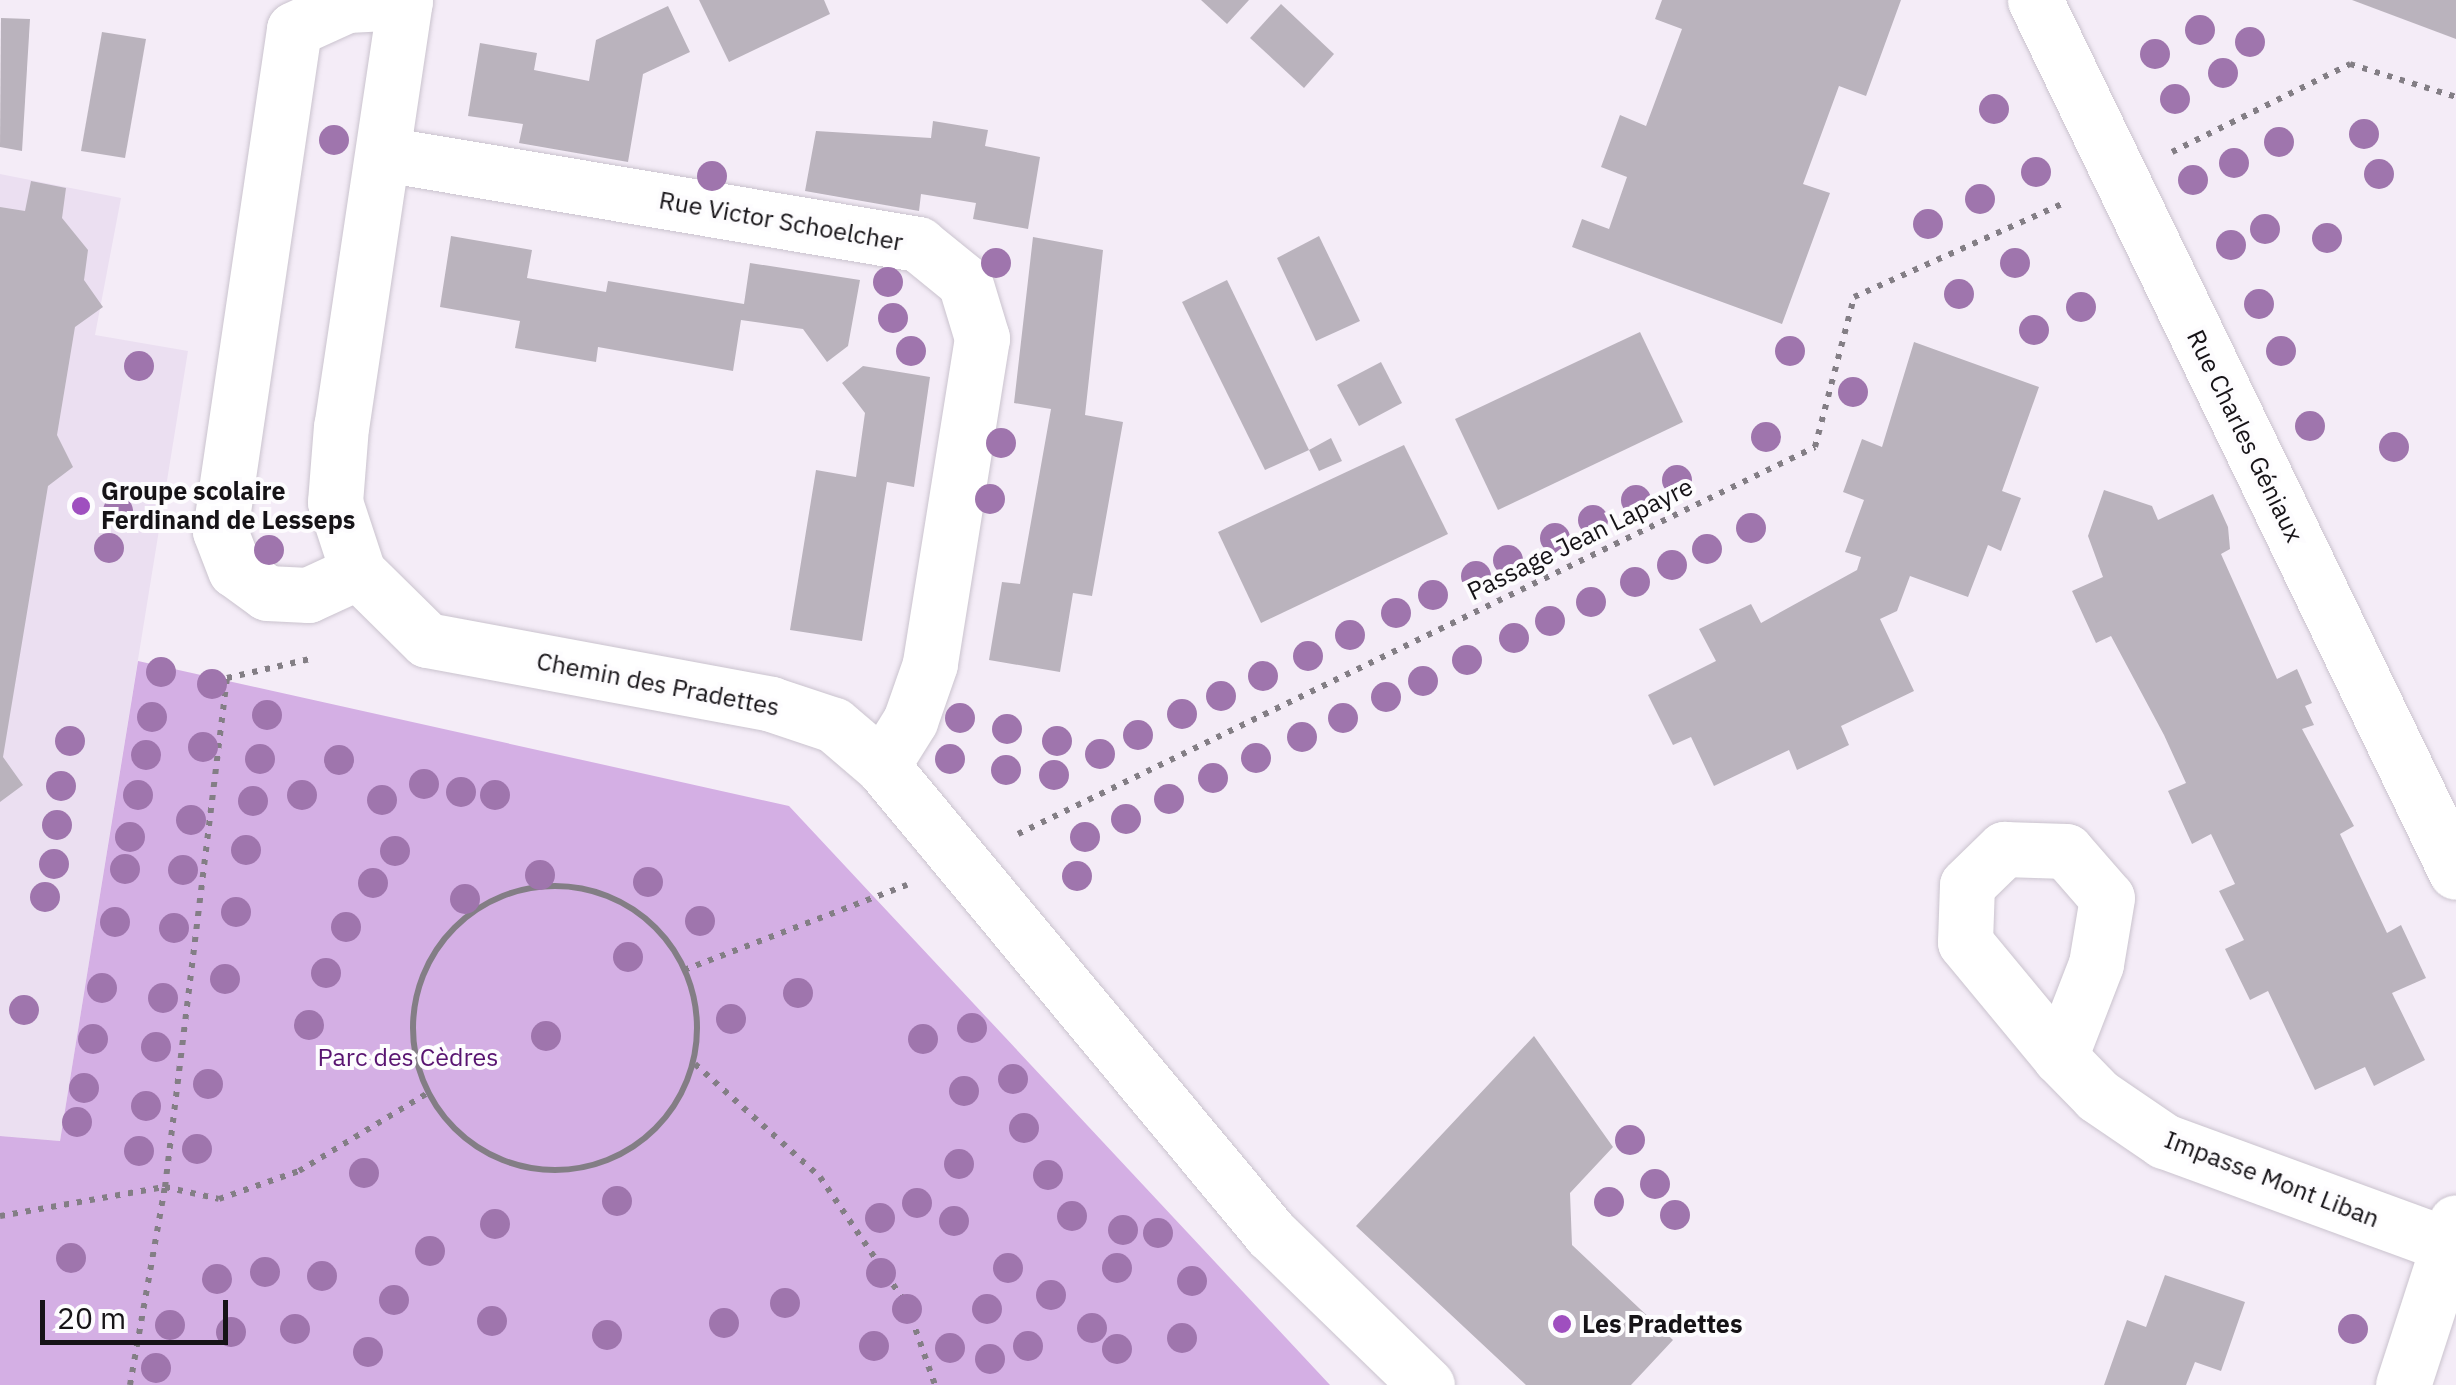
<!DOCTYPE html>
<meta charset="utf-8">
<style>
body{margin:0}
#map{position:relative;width:2456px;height:1385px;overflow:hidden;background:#f4ecf7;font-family:"IBM Plex Sans",sans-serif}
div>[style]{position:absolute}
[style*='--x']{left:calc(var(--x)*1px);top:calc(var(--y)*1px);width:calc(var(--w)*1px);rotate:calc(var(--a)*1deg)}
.built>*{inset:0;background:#ebdff1}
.green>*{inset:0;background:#d4afe4}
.building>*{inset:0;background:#bab3bd}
.path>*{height:6px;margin-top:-3px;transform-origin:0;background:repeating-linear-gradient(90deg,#837e85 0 5px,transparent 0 13px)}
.path>.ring{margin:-3px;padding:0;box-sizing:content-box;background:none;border:6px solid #837e85;border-radius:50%}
.roads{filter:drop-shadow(0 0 2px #cac3ce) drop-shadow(0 0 2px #cac3ce)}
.minor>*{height:55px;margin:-27.5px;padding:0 27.5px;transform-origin:27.5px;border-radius:27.5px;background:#fff}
.trees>*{width:30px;height:30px;margin:-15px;border-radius:50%;background:#9f75ad}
.dots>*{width:28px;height:28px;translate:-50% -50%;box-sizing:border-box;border:5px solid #fdfcfe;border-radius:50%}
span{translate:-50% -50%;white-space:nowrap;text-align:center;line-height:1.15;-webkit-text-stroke:8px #fdfcfe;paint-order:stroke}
.street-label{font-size:25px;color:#161317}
.poi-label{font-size:25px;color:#161317;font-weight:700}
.left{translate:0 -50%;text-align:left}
.park-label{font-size:25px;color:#591471}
.scale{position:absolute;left:40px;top:1300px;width:188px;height:45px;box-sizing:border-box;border:5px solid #161317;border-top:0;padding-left:12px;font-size:30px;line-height:35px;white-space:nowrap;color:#161317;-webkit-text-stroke:8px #fdfcfe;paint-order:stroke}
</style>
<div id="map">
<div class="built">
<div style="clip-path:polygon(0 174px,121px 198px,95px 335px,188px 351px,60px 1141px,0 1136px)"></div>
</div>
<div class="green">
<div style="clip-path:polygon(138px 661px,789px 806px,1330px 1385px,0 1385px,0 1136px,60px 1141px)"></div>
</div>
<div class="building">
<div style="clip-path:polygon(699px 0,824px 0,830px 14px,729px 62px)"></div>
<div style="clip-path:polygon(1201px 0,1249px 0,1227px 24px)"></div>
<div style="clip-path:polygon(1662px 0,1901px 0,1866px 96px,1839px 86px,1803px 184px,1830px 193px,1782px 324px,1572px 247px,1582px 219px,1609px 229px,1627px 177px,1601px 167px,1620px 115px,1646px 126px,1682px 29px,1655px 19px)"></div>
<div style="clip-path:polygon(2352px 0,2456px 0,2456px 39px)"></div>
<div style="clip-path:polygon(1281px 4px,1334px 54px,1304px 88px,1250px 38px)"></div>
<div style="clip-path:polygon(668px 6px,690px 52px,643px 74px,628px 162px,519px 143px,523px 124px,468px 116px,480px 43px,537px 53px,534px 70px,589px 81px,596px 40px)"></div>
<div style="clip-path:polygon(1px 18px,30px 19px,22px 151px,0 147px)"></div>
<div style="clip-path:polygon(102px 32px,146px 39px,125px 158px,81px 151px)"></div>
<div style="clip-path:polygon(933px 121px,988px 130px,985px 146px,1040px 157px,1028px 229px,973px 219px,976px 203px,921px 194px,919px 211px,805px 191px,816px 131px,931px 138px)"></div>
<div style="clip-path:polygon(31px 181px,66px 188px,62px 218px,88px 250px,84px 280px,103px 307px,75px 327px,57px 435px,73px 467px,48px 486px,3px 757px,23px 785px,0 802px,0 207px,25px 211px)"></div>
<div style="clip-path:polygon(451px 236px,532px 250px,527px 278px,606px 292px,608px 281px,744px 304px,750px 263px,860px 280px,848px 346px,827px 362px,803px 329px,741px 320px,733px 371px,598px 347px,596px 362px,515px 348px,520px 321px,440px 307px)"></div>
<div style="clip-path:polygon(1319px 236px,1360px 321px,1316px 341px,1277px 258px)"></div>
<div style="clip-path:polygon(1033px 237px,1103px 250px,1085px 415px,1123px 422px,1092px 596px,1073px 593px,1060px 672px,989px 660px,1002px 582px,1020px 584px,1051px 409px,1014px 403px)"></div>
<div style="clip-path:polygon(1227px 280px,1309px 450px,1265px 470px,1182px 302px)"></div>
<div style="clip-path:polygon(1640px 332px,1683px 422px,1498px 510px,1455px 419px)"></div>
<div style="clip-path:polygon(1914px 342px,2039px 387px,2002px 491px,2021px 498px,2001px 551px,1988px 545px,1968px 597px,1910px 576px,1897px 611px,1880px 619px,1914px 691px,1841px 726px,1849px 745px,1797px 770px,1789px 750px,1714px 786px,1691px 737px,1673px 745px,1648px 695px,1716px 661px,1699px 629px,1751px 604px,1761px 623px,1857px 570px,1861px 557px,1845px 552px,1864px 500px,1843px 492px,1862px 439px,1882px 447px)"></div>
<div style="clip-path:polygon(1381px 362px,1402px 403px,1359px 426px,1337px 385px)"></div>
<div style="clip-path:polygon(863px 366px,930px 377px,914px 487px,887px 482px,862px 641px,790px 630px,816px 470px,856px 477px,865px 413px,842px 383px)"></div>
<div style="clip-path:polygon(1331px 438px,1342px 461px,1319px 471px,1309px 450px)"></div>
<div style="clip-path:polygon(1404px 445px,1448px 534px,1261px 623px,1218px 532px)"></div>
<div style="clip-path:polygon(2104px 490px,2152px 506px,2158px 520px,2213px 494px,2228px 527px,2230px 549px,2221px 554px,2277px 679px,2297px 669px,2312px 703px,2305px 706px,2314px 725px,2302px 729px,2354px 826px,2340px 834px,2387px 933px,2401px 925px,2426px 978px,2392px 993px,2425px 1060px,2374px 1086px,2365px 1067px,2315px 1090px,2268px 991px,2250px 1000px,2225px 949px,2244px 940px,2219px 891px,2235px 884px,2211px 834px,2192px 844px,2168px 791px,2186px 783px,2164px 735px,2111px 636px,2096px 643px,2072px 591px,2103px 577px,2088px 536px)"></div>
<div style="clip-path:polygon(1534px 1036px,1613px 1147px,1570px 1193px,1572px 1245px,1673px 1340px,1631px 1385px,1526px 1385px,1356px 1226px)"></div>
<div style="clip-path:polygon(2165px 1275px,2245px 1302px,2221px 1371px,2195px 1362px,2186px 1385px,2104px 1385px,2127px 1320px,2146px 1327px)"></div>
</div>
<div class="path">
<div style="--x:2172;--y:152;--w:199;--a:-26.3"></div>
<div style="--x:2350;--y:64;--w:111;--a:17.3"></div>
<div style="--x:1018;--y:834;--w:886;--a:-25.9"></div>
<div style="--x:1815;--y:447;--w:155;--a:-75.4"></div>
<div style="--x:1854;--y:297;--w:232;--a:-24.1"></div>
<div class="ring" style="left:413px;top:886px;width:278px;height:278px"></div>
<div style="--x:684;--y:970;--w:239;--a:-20.9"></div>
<div style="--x:695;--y:1064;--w:169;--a:42.1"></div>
<div style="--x:820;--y:1177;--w:155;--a:55.8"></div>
<div style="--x:907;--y:1305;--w:85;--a:70.7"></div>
<div style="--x:0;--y:1216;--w:168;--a:-10"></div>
<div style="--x:165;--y:1187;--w:55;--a:12.5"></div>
<div style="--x:219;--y:1199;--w:85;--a:-19.3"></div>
<div style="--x:299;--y:1171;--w:151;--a:-31.2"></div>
<div style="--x:130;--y:1385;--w:201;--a:-80"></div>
<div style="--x:165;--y:1187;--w:513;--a:-83.06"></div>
<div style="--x:227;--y:678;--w:85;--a:-12.9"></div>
</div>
<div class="roads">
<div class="minor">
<div style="--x:405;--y:0;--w:431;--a:98.5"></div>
<div style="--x:341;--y:426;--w:76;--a:94.5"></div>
<div style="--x:335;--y:502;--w:74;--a:71.8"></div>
<div style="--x:358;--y:572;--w:97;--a:44.6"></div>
<div style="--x:427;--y:640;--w:350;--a:10.5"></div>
<div style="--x:771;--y:704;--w:66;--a:18.4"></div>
<div style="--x:834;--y:725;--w:63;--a:40.5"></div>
<div style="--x:882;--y:766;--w:609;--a:50.27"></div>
<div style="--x:1271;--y:1234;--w:217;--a:44.1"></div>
<div style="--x:2035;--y:0;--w:968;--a:64.23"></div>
<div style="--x:384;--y:154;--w:542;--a:9.57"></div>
<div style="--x:918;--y:244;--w:60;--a:39"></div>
<div style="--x:965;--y:282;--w:59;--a:73.1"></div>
<div style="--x:982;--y:338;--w:330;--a:99.1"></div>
<div style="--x:930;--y:664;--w:60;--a:109.3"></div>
<div style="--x:910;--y:721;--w:53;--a:121.9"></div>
<div style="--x:358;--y:572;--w:55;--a:155.3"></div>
<div style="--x:308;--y:595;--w:41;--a:-177.2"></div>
<div style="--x:267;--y:593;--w:39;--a:-144"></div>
<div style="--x:235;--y:570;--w:42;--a:-111"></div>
<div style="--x:220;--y:531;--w:507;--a:-81.61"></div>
<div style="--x:294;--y:29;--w:58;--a:-24.4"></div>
<div style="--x:347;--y:5;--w:58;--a:-3"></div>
<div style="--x:2060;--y:1057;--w:149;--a:-129.6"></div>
<div style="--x:1965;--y:942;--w:57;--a:-88"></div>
<div style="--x:1967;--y:885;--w:52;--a:-44.2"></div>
<div style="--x:2004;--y:849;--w:62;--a:1.8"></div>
<div style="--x:2066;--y:851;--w:62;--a:48.9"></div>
<div style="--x:2107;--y:898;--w:67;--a:99.5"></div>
<div style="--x:2096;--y:964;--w:100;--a:111.2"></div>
<div style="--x:2060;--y:1057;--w:54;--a:45.7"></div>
<div style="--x:2098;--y:1096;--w:80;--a:34.3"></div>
<div style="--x:2164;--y:1141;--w:302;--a:20.1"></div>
<div style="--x:2403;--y:1385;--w:171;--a:-72"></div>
</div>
</div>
<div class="trees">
<div style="left:2200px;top:30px"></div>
<div style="left:2250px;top:42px"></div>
<div style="left:2155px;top:54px"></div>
<div style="left:2223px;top:73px"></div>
<div style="left:2175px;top:99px"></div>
<div style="left:1994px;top:109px"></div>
<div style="left:2364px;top:134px"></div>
<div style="left:334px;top:140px"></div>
<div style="left:2279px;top:142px"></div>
<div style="left:2234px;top:163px"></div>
<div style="left:2036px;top:172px"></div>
<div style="left:2379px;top:174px"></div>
<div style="left:712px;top:176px"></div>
<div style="left:2193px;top:180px"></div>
<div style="left:1980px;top:199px"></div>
<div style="left:1928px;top:224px"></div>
<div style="left:2265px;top:229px"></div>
<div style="left:2327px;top:238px"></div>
<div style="left:2231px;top:245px"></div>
<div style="left:996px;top:263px"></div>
<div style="left:2015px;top:263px"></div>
<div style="left:888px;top:282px"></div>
<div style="left:1959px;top:294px"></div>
<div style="left:2259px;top:304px"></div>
<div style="left:2081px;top:307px"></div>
<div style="left:893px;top:318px"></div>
<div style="left:2034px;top:330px"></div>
<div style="left:911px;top:351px"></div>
<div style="left:1790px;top:351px"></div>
<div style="left:2281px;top:351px"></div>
<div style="left:139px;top:366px"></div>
<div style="left:1853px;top:392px"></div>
<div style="left:2310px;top:426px"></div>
<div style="left:1766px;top:437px"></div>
<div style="left:1001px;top:443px"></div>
<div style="left:2394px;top:447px"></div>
<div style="left:1677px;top:480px"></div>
<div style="left:990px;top:499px"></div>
<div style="left:1636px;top:500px"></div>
<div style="left:118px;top:511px"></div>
<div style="left:1593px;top:520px"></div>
<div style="left:1751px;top:528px"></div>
<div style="left:1555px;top:538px"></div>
<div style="left:109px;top:548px"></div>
<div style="left:1707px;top:549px"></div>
<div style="left:269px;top:550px"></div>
<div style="left:1508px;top:560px"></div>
<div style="left:1672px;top:565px"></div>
<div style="left:1476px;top:576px"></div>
<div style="left:1635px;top:582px"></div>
<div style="left:1433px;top:595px"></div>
<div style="left:1591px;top:602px"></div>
<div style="left:1396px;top:613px"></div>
<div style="left:1550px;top:621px"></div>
<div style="left:1350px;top:635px"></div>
<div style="left:1514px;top:638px"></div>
<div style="left:1308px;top:656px"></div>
<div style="left:1467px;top:660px"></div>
<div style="left:161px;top:672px"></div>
<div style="left:1263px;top:676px"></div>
<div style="left:1423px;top:681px"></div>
<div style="left:212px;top:684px"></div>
<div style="left:1221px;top:696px"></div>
<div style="left:1386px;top:697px"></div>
<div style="left:1182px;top:714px"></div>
<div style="left:267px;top:715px"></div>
<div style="left:152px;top:717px"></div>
<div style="left:960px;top:718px"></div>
<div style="left:1343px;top:718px"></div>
<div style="left:1007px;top:729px"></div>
<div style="left:1138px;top:735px"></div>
<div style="left:1302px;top:737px"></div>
<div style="left:70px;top:741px"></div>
<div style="left:1057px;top:741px"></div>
<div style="left:203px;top:747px"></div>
<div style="left:1100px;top:754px"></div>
<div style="left:146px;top:755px"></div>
<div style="left:1256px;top:758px"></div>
<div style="left:260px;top:759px"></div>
<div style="left:950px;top:759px"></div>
<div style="left:339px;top:760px"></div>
<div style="left:1006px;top:770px"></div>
<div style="left:1054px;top:775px"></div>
<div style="left:1213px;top:778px"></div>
<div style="left:424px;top:784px"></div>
<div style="left:61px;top:786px"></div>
<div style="left:461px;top:792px"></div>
<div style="left:138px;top:795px"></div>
<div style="left:302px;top:795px"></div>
<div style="left:495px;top:795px"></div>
<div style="left:1169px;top:799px"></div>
<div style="left:382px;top:800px"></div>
<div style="left:253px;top:801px"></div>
<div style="left:1126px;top:819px"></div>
<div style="left:191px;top:820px"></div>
<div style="left:57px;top:825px"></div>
<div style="left:130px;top:837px"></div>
<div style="left:1085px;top:837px"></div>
<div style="left:246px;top:850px"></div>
<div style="left:395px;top:851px"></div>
<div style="left:54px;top:864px"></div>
<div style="left:125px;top:869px"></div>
<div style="left:183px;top:870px"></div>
<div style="left:540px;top:875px"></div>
<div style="left:1077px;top:876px"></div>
<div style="left:648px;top:882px"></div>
<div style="left:373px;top:883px"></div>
<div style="left:45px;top:897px"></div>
<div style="left:465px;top:899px"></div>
<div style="left:236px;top:912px"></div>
<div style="left:700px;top:921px"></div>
<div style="left:115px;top:922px"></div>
<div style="left:346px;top:927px"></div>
<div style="left:174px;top:928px"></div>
<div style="left:628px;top:957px"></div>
<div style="left:326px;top:973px"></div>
<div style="left:225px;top:979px"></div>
<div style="left:102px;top:988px"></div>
<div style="left:798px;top:993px"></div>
<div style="left:163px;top:998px"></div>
<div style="left:24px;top:1010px"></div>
<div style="left:731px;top:1019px"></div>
<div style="left:309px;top:1025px"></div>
<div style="left:972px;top:1028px"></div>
<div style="left:546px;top:1036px"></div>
<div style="left:93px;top:1039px"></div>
<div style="left:923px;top:1039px"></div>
<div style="left:156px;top:1047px"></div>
<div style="left:1013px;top:1079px"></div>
<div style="left:208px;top:1084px"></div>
<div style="left:84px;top:1088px"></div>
<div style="left:964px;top:1091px"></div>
<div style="left:146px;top:1106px"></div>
<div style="left:77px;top:1122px"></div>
<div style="left:1024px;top:1128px"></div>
<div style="left:1630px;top:1140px"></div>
<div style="left:197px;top:1149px"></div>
<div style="left:139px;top:1151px"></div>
<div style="left:959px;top:1164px"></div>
<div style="left:364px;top:1173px"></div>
<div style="left:1048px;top:1175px"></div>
<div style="left:1655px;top:1184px"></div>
<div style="left:617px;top:1201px"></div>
<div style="left:1609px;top:1202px"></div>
<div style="left:917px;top:1203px"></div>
<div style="left:1675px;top:1215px"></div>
<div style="left:1072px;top:1216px"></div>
<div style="left:880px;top:1218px"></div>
<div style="left:954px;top:1221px"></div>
<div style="left:495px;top:1224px"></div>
<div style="left:1123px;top:1230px"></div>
<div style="left:1158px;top:1233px"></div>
<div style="left:430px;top:1251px"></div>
<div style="left:71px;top:1258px"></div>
<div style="left:1008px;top:1268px"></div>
<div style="left:1117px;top:1268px"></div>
<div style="left:265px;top:1272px"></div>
<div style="left:881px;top:1273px"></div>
<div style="left:322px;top:1276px"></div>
<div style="left:217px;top:1279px"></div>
<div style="left:1192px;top:1281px"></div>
<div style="left:1051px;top:1295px"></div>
<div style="left:394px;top:1300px"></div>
<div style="left:785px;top:1303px"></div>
<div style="left:907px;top:1309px"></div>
<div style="left:987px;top:1309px"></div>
<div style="left:492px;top:1321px"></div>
<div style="left:724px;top:1323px"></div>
<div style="left:170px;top:1325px"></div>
<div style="left:1092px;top:1328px"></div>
<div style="left:295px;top:1329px"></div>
<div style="left:2353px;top:1329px"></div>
<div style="left:231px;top:1332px"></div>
<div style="left:607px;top:1335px"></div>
<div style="left:1182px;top:1338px"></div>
<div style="left:874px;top:1346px"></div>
<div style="left:1028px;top:1346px"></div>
<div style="left:950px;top:1348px"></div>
<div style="left:1117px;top:1349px"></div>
<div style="left:368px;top:1352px"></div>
<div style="left:990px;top:1359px"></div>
<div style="left:156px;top:1368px"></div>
</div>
<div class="dots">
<div style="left:81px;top:506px;background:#9f4fbf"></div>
<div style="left:1562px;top:1324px;background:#9f4fbf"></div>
</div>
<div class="street-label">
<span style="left:781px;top:221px;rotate:10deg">Rue Victor Schoelcher</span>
<span style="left:2245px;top:436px;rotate:64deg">Rue Charles Géniaux</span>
<span style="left:1580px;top:539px;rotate:-26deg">Passage Jean Lapayre</span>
<span style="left:658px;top:684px;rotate:11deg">Chemin des Pradettes</span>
<span style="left:2272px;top:1179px;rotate:21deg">Impasse Mont Liban</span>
</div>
<div class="poi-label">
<span class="left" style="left:101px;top:506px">Groupe scolaire<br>Ferdinand de Lesseps</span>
<span class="left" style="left:1582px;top:1324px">Les Pradettes</span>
</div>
<div class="park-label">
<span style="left:408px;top:1057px">Parc des Cèdres</span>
</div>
<div class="scale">20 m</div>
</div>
